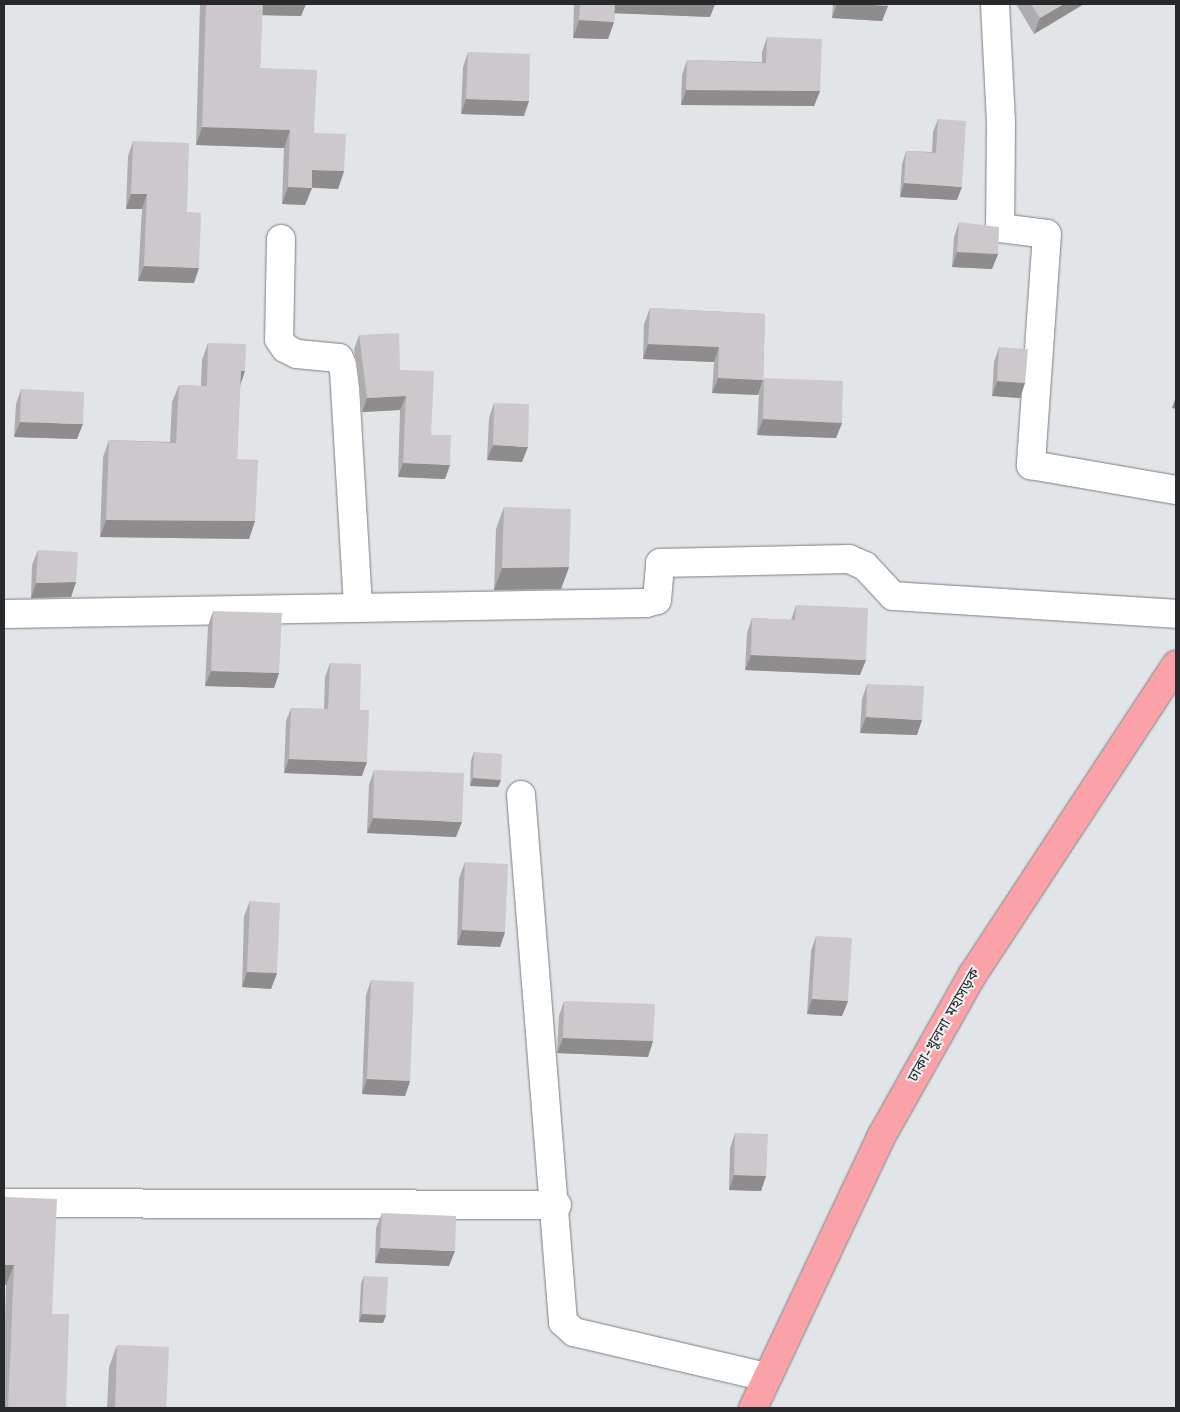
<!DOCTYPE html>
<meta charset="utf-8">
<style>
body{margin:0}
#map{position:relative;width:1180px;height:1412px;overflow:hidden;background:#e2e5e8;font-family:"Work Sans","Noto Sans Bengali",sans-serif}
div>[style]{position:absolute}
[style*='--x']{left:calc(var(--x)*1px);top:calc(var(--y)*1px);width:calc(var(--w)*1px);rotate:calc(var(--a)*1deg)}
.roads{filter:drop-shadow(0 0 1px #7c7f81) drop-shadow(0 0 1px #7c7f81)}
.minor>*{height:28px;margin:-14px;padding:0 14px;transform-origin:14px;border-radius:14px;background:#fff}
.highway>*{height:28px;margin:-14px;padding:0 14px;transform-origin:14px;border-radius:14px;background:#faa2a7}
.wall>*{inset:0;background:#afacaf}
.shaded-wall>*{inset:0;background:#8f8c8e}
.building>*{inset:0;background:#ccc8cb}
span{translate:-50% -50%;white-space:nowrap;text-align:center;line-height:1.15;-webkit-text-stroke:4px #eff2f5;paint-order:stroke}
.street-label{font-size:15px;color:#28292a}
.frame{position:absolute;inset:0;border:5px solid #28292a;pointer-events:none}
</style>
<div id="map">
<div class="roads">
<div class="minor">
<div style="--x:995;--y:4;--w:118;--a:87.1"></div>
<div style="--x:1001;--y:122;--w:106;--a:90.5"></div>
<div style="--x:1000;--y:228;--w:47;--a:7.3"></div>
<div style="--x:1047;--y:234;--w:232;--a:94"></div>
<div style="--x:1031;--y:465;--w:147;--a:9.8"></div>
<div style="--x:281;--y:239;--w:100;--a:91.1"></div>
<div style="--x:279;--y:339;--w:11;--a:56"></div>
<div style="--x:285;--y:348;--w:13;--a:27"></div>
<div style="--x:297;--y:354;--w:42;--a:5.4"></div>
<div style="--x:339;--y:358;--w:13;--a:67"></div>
<div style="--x:344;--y:370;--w:237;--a:86.6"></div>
<div style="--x:4;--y:614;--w:642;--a:-0.98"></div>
<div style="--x:646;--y:603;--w:11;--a:-15"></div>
<div style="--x:657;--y:600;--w:37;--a:-85"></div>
<div style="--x:660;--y:563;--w:189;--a:-1.2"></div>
<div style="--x:849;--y:559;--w:17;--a:24"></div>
<div style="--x:865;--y:566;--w:41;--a:47"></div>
<div style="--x:893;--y:596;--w:284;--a:3.6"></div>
<div style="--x:521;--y:795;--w:529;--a:85.44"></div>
<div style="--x:563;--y:1322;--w:15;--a:42"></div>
<div style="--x:574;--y:1332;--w:197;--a:13.2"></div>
<div style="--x:4;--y:1203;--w:553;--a:0.21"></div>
</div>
<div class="highway">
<div style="--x:753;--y:1408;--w:300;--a:-64.7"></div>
<div style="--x:881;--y:1137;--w:187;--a:-60.6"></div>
<div style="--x:973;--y:974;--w:370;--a:-56.7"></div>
</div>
</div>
<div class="wall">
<div style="clip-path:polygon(200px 4px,306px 4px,301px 16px,262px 15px,260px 68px,314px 133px,344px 171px,338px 189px,312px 188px,305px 205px,282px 204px,284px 148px,196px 145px)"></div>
<div style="clip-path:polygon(574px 4px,715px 4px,710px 17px,615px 13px,614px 22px,608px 39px,573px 38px)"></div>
<div style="clip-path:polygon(833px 4px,888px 4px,882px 21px,832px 18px)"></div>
<div style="clip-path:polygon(1016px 4px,1084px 4px,1034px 34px)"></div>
<div style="clip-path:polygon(767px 37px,820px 91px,814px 106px,681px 105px,682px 75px,687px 60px,762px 62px,762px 52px)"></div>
<div style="clip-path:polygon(468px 52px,524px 116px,461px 114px,463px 67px)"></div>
<div style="clip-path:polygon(938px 119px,957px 200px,900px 197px,902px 164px,906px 151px,932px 152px,933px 132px)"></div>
<div style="clip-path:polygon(133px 141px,187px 212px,194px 283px,138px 281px,142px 209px,126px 209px,128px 156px)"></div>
<div style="clip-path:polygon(959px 222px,998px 254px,992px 269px,952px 267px,954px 237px)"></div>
<div style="clip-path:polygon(650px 308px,765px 314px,763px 380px,758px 395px,712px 393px,714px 362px,643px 359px,644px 324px)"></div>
<div style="clip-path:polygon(359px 335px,400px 370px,431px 435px,445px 479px,398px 477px,400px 410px,362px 412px,354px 349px)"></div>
<div style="clip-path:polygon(208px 343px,240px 385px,237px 459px,255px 521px,249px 539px,100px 537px,103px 457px,109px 440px,170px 442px,172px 402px,179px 385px,201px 386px,202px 360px)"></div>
<div style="clip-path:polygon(999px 347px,1025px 383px,1020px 398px,992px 396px,994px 362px)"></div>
<div style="clip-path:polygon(764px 378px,842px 423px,836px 438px,757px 435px,759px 393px)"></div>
<div style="clip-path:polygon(21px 389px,77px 439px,14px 437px,16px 404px)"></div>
<div style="clip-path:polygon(494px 403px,522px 462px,487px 460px,489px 418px)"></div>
<div style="clip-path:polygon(504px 507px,569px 567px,561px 589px,494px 590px,496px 529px)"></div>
<div style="clip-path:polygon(38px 550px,76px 582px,71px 597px,31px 598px,32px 565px)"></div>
<div style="clip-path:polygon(796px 605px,860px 675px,745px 670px,747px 633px,752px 618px,791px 620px)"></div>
<div style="clip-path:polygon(213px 611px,279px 673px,274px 688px,205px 686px,208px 626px)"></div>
<div style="clip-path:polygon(330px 663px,360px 710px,362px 776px,284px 773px,286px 721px,291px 708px,324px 709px,325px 677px)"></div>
<div style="clip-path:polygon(867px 684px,917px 735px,860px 733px,862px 699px)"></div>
<div style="clip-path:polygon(474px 752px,501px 780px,498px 787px,470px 786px,471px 760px)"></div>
<div style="clip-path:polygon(374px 770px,456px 837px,367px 833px,369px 785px)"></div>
<div style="clip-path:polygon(465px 862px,505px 932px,500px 947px,457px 945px,459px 878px)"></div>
<div style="clip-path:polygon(250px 901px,277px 973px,271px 989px,242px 987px,244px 916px)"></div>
<div style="clip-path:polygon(816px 936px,848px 1001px,842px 1016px,807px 1014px,811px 951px)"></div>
<div style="clip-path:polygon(371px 980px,410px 1081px,405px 1096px,362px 1094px,366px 995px)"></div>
<div style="clip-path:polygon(564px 1001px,653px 1041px,648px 1057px,557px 1053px,559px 1016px)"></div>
<div style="clip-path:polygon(735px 1133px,766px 1176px,761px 1191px,729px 1190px,730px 1148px)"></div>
<div style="clip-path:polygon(5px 1197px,52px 1314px,66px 1408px,4px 1408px,4px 1359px,6px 1285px,4px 1285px,4px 1200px)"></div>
<div style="clip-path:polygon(382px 1213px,449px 1266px,375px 1263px,376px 1228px)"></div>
<div style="clip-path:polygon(364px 1276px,386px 1315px,383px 1323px,359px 1322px,361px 1283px)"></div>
<div style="clip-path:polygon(117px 1345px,166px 1408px,107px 1408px,109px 1367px)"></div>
</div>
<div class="shaded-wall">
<div style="clip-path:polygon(260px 4px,306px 4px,301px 16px,257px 15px)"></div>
<div style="clip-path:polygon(612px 4px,715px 4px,710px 17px,609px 13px)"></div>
<div style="clip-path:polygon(837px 4px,857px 4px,888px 6px,882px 21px,832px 18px)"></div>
<div style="clip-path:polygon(1064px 4px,1084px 4px,1034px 34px,1040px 18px)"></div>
<div style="clip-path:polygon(579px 20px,614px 22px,608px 39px,573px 38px)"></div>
<div style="clip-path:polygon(686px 90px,820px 91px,814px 106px,681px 105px)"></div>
<div style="clip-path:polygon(466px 99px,529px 101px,524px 116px,461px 114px)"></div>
<div style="clip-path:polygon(202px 127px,290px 130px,284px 148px,196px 145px)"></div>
<div style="clip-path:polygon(312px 170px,344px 171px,338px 189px,306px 187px)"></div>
<div style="clip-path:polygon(904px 183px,962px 187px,957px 200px,900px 197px)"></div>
<div style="clip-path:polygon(288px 187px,312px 188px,305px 205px,282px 204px)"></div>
<div style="clip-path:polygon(131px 194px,147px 194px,142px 209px,126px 209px)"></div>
<div style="clip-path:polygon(957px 252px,998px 254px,992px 269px,952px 267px)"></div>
<div style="clip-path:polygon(144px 266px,199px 268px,194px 283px,138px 281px)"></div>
<div style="clip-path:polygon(648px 344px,719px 347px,714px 362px,643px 359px)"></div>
<div style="clip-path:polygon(241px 371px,245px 371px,239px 389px)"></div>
<div style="clip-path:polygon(718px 378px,763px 380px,758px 395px,712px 393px)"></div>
<div style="clip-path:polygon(997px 381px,1025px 383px,1020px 398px,992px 396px)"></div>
<div style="clip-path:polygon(406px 396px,400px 410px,362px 412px,367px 398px)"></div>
<div style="clip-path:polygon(1176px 397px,1176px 409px,1172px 408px)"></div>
<div style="clip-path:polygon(763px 419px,842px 423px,836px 438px,757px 435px)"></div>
<div style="clip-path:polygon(20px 422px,83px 424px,77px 439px,14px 437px)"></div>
<div style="clip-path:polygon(493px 445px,528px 447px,522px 462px,487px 460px)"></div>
<div style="clip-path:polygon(403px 463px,450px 465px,445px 479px,398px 477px)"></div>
<div style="clip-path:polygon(106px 520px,255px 521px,249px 539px,100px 537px)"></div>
<div style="clip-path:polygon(569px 567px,561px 589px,494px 590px,502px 568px)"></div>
<div style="clip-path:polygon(76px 582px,71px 597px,31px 598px,36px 583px)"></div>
<div style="clip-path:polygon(751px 655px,866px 660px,860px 675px,745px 670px)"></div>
<div style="clip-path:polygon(211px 671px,279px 673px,274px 688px,205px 686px)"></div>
<div style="clip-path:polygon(866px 717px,922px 720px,917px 735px,860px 733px)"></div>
<div style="clip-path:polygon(289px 759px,367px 762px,362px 776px,284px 773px)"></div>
<div style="clip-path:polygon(473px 778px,501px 780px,498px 787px,470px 786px)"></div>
<div style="clip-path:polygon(373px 818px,462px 822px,456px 837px,367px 833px)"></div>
<div style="clip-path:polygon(462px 930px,505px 932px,500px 947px,457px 945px)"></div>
<div style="clip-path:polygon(247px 972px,277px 973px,271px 989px,242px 987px)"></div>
<div style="clip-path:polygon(812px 999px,848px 1001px,842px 1016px,807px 1014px)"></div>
<div style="clip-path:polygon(563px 1038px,653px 1041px,648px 1057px,557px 1053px)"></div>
<div style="clip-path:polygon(367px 1079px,410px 1081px,405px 1096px,362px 1094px)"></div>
<div style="clip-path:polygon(734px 1175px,766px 1176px,761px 1191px,729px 1190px)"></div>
<div style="clip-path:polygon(380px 1248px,455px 1251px,449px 1266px,375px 1263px)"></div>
<div style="clip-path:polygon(4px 1265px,14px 1265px,6px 1285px,4px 1285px)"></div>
<div style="clip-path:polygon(362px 1314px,386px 1315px,383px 1323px,359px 1322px)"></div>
</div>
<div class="building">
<div style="clip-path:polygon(206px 4px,263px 4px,260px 68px,317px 70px,314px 133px,346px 134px,344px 171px,312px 170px,312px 188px,288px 187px,290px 130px,202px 127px)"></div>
<div style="clip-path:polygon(580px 4px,615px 4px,614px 22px,579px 20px)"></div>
<div style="clip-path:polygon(857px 4px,888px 4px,888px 6px)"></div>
<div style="clip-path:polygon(1031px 4px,1064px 4px,1040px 18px)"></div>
<div style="clip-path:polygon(767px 37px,822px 39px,820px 91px,686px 90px,687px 60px,766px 63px)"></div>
<div style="clip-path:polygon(468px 52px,530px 54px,529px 101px,466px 99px)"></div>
<div style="clip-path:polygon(938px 119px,966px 121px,962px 187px,904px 183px,906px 151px,936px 153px)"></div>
<div style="clip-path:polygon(133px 141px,189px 143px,187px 212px,201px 213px,199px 268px,144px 266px,147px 194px,131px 194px)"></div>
<div style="clip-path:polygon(959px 222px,999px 227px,998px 254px,957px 252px)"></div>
<div style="clip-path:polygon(650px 308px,765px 314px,763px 380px,718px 378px,719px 347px,648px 344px)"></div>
<div style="clip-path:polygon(399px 333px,400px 370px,434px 371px,431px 435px,451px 435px,450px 465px,403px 463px,406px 396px,367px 398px,359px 335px)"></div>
<div style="clip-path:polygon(208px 343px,246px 344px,245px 371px,241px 371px,237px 459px,258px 460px,255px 521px,106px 520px,109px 440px,176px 443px,179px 385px,207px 386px)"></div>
<div style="clip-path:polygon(999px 347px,1028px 349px,1025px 383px,997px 381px)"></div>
<div style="clip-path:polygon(764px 378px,843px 381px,842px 423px,763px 419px)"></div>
<div style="clip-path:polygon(21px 389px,84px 392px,83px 424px,20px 422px)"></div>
<div style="clip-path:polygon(494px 403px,529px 404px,528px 447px,493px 445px)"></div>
<div style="clip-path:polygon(504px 507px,571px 509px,569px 567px,502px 568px)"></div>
<div style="clip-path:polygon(38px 550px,78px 552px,76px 582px,36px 583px)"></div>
<div style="clip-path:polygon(796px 605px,868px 608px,866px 660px,751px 655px,752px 618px,795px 620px)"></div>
<div style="clip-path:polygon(213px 611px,282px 613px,279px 673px,211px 671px)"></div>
<div style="clip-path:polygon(330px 663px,361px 664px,360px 710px,369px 710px,367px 762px,289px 759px,291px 708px,328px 709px)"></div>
<div style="clip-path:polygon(867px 684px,924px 686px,922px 720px,866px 717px)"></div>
<div style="clip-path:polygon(474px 752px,502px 754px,501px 780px,473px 778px)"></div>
<div style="clip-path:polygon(374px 770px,464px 773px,462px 822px,373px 818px)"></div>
<div style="clip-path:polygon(465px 862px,508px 864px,505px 932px,462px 930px)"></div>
<div style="clip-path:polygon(250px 901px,280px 903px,277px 973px,247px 972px)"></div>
<div style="clip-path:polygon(816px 936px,852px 938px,848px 1001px,812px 999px)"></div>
<div style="clip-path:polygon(371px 980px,414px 982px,410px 1081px,367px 1079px)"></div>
<div style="clip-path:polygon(564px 1001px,655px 1004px,653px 1041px,563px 1038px)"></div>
<div style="clip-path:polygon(735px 1133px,768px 1134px,766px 1176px,734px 1175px)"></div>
<div style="clip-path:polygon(5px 1197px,57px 1199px,52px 1314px,69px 1314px,66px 1408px,8px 1408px,14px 1265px,4px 1265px)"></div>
<div style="clip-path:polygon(382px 1213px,456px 1216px,455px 1251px,380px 1248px)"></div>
<div style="clip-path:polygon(364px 1276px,388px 1277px,386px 1315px,362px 1314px)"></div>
<div style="clip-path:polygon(117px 1345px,169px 1347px,166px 1408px,115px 1408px)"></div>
<div style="clip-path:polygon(423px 1407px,454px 1408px,423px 1408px)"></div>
</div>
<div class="street-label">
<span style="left:944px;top:1025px;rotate:-60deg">ঢাকা-খুলনা মহাসড়ক</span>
</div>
<div class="frame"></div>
</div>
